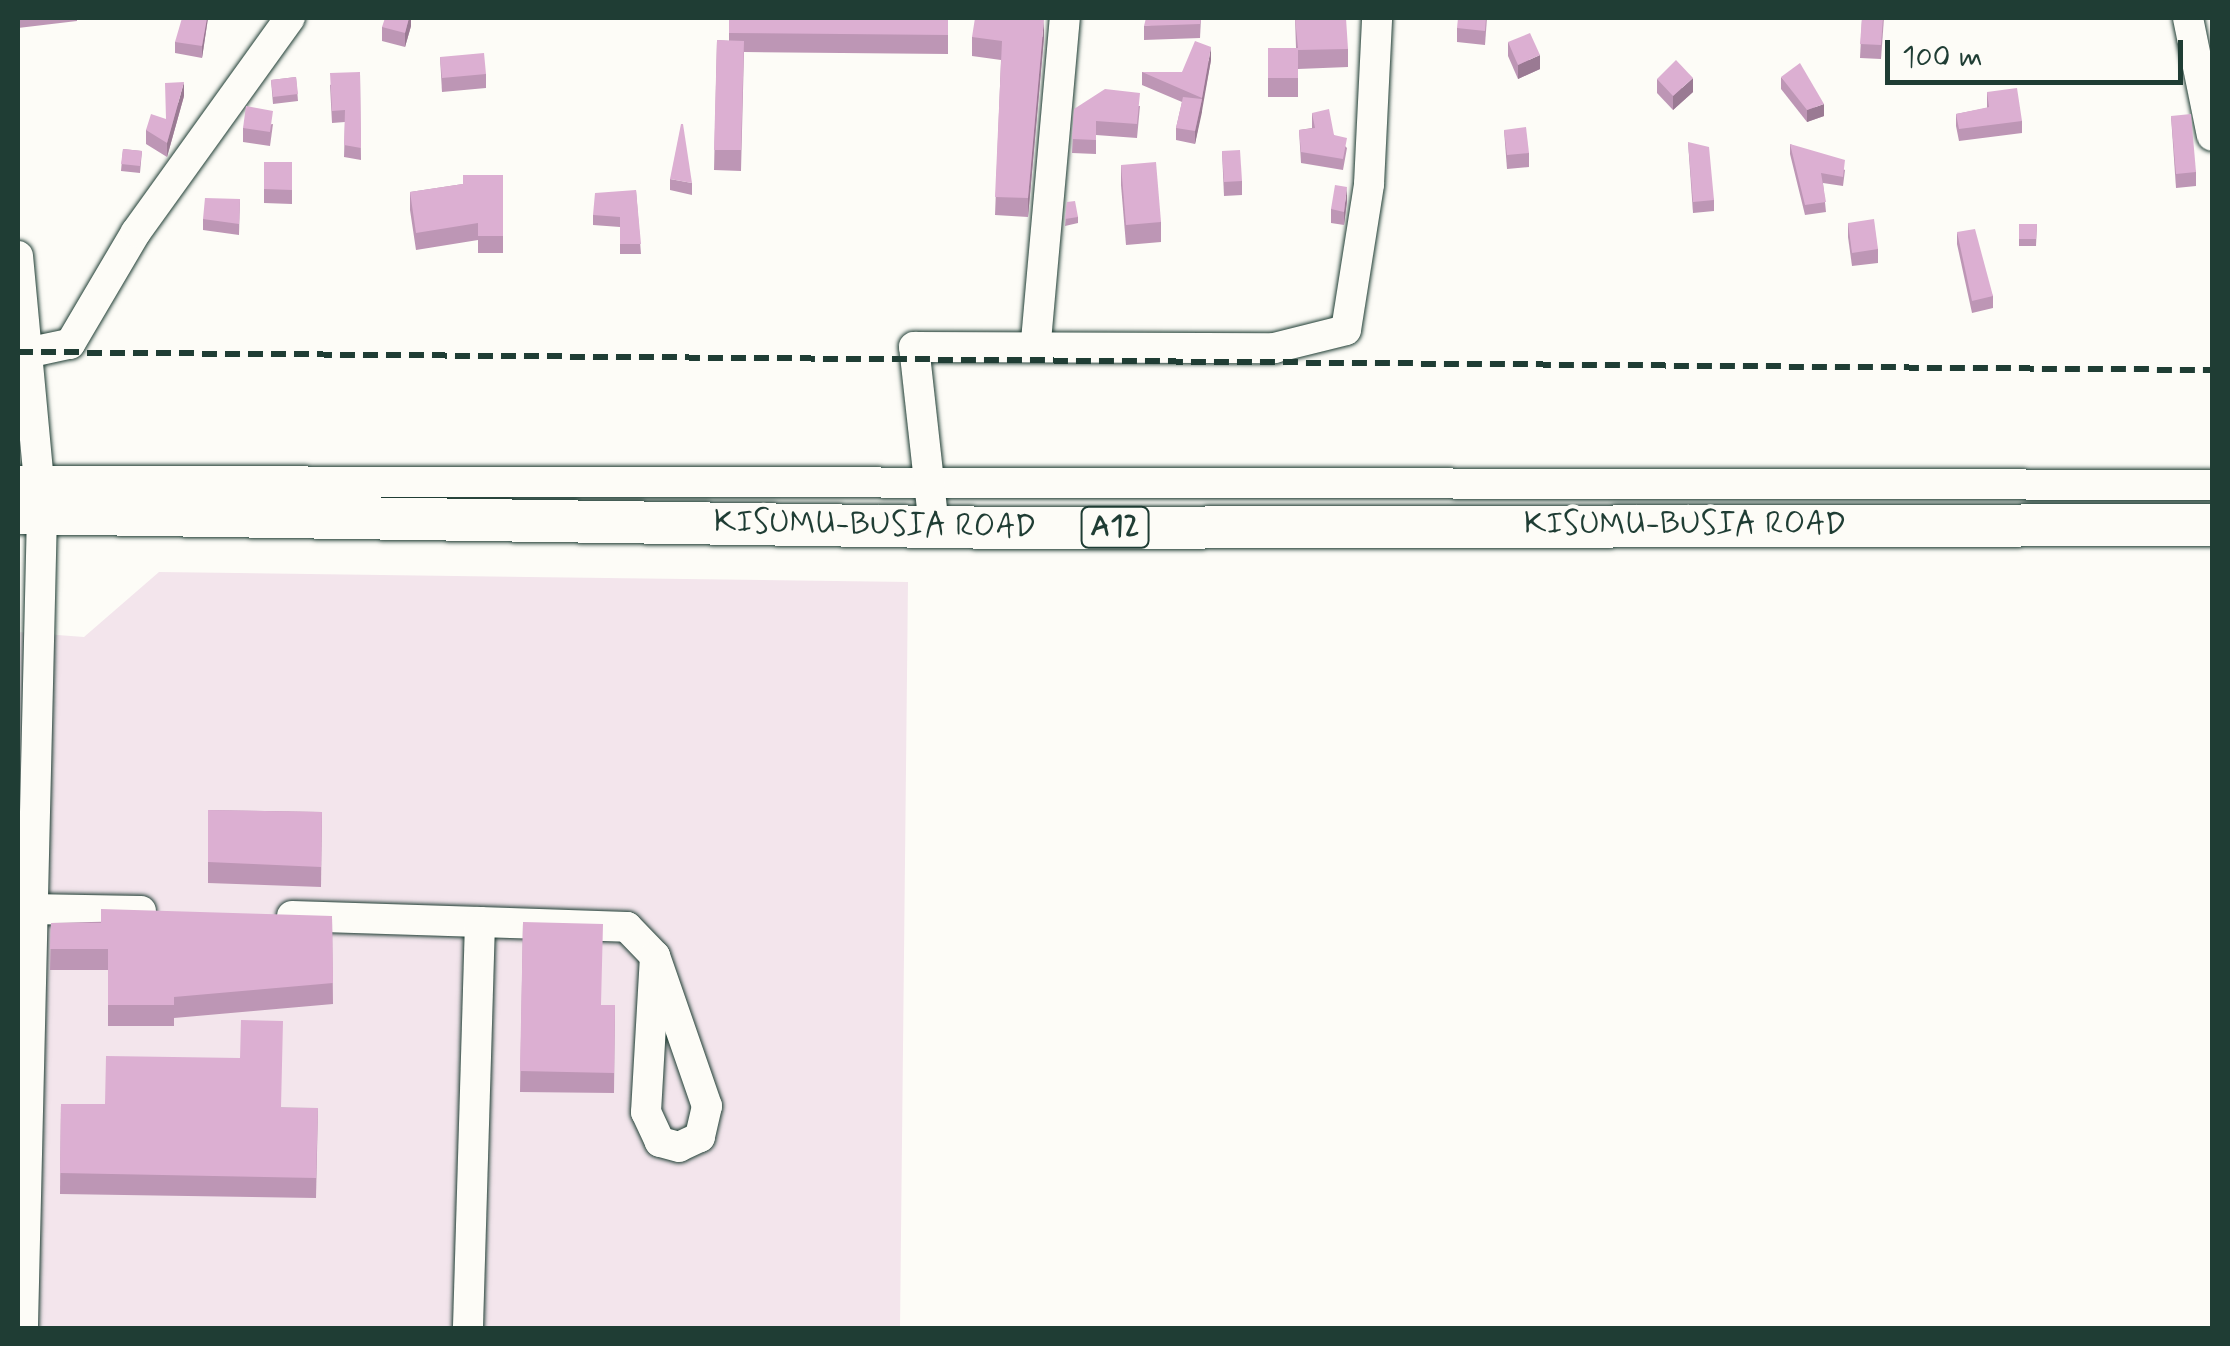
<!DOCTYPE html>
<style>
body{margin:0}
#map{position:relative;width:2230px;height:1346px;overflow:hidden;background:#fdfcf7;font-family:Mynerve,sans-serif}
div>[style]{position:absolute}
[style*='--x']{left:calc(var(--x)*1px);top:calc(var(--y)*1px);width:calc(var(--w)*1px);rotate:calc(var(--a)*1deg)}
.built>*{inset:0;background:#f3e5ec}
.roads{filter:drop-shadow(0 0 2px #1f3d34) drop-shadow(0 0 2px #1f3d34)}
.minor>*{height:30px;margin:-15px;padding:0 15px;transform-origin:15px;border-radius:15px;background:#fdfcf7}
.highway>*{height:42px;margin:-21px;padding:0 21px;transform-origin:21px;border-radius:21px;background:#fdfcf7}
.rail>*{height:6px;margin-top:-3px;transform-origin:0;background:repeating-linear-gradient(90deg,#1f3d34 0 15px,transparent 0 23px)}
.wall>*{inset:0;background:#bd96b5}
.shaded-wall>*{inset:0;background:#9a7a93}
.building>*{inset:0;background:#dcafd2}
span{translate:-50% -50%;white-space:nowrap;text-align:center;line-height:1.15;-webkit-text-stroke:8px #fdfcf7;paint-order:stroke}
.shield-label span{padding:2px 8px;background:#fdfcf7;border:2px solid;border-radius:8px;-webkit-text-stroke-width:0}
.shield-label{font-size:30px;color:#1f3d34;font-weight:700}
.street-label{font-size:32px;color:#1f3d34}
.frame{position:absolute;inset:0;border:20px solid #1f3d34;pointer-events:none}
.scale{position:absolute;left:1885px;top:40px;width:298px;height:45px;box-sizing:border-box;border:5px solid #1f3d34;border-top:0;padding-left:12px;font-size:30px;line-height:35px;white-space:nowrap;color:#1f3d34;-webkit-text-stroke:8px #fdfcf7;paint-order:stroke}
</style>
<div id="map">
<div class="built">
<div style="clip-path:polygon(159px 572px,908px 582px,900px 1328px,18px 1328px,18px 632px,84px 637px)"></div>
</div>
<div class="roads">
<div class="minor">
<div style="--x:2188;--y:18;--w:120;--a:78.5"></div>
<div style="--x:18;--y:256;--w:258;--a:84.7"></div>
<div style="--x:42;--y:513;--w:815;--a:91.34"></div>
<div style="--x:1036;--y:341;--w:324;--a:-84.9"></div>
<div style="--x:31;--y:352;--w:40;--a:-12"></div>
<div style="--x:70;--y:344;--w:130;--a:-59.5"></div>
<div style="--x:136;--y:232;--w:264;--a:-54.3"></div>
<div style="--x:18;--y:481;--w:2194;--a:0.1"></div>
<div style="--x:934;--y:527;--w:181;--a:-96.3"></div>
<div style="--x:914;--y:347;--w:360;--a:0.2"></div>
<div style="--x:1274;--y:348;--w:74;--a:-14"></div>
<div style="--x:1346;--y:330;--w:148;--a:-81"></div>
<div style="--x:1369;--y:184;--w:166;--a:-87.2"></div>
<div style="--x:29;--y:909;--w:112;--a:1"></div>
<div style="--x:292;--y:916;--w:188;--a:1.8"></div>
<div style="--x:480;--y:922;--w:406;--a:91.7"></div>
<div style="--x:480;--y:922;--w:147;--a:1.9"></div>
<div style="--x:627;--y:927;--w:40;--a:46"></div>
<div style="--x:655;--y:956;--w:159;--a:70.9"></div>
<div style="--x:707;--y:1106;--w:32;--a:103"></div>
<div style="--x:700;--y:1137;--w:23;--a:155"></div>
<div style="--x:679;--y:1147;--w:20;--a:-165"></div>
<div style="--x:660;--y:1142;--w:33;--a:-115"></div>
<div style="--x:646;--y:1112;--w:156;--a:-86.7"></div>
</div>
<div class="highway">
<div style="--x:18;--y:513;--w:984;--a:0.87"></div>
<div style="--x:1002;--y:528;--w:1210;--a:-0.14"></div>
</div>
</div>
<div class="rail">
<div style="--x:18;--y:352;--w:2194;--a:0.47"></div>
</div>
<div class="wall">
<div style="clip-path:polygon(18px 18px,77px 18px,77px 21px,18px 28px)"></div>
<div style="clip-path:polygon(208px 18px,202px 58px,175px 53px,175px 42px)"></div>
<div style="clip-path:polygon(411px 18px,411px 26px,405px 47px,382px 41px,382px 27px)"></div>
<div style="clip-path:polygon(729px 18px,948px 18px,948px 54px,744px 52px,741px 171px,714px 170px,717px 40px,729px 41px)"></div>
<div style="clip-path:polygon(1201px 18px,1200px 38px,1144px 40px,1144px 26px)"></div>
<div style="clip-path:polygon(1295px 18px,1348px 49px,1348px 67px,1298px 69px,1298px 97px,1268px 97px,1268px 48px,1296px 48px)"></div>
<div style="clip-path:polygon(1487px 18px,1485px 45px,1457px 42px,1457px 28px)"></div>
<div style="clip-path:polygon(1862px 18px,1884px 18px,1881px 59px,1860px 58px)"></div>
<div style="clip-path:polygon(972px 37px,1044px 37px,1028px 217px,995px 215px,1001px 60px,972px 56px)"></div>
<div style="clip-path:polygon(1508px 42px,1540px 69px,1518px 79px,1508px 56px)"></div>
<div style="clip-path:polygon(440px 57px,486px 74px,486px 88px,442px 92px)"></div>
<div style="clip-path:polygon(1211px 60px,1195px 144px,1176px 140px,1176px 128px,1182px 102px,1142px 85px,1142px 72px,1182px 72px)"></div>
<div style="clip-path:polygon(360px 72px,361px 160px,344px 157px,345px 122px,332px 123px,330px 85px)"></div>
<div style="clip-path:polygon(296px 77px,298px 101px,273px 104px,271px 80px)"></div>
<div style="clip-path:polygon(1781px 77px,1824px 116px,1807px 122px,1781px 89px)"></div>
<div style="clip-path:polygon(1657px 79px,1693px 92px,1673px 110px,1657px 93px)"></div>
<div style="clip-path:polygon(1987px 92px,2022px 121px,2022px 133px,1959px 141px,1956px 126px,1956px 114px,1987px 108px)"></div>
<div style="clip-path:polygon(184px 96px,167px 157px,146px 144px,146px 130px,166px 119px)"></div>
<div style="clip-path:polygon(1140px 106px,1137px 138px,1096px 135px,1096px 154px,1072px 153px,1074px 109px)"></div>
<div style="clip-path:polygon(1312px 113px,1347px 148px,1343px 170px,1301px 163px,1299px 130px,1312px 128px)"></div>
<div style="clip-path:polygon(2171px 116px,2196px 172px,2196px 186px,2176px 188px)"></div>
<div style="clip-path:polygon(273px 124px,270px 146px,243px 142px,243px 128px)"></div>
<div style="clip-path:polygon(1504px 130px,1529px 153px,1529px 167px,1507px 169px)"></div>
<div style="clip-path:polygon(1688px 142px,1714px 200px,1714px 211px,1693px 213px)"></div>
<div style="clip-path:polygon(1790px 144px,1845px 170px,1843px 186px,1823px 183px,1826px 212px,1805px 215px,1790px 154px)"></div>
<div style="clip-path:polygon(123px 149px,142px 151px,140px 173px,121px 171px)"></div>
<div style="clip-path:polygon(1222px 151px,1242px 181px,1242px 195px,1224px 196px)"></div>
<div style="clip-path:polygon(264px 162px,292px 162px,292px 204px,264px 203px)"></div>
<div style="clip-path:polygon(1121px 165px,1161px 222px,1161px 242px,1126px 245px,1121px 185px)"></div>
<div style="clip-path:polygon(503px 175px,503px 253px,478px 253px,478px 240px,416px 250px,410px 210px,410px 192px,463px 184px)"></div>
<div style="clip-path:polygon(670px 179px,692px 183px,692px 195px,670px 190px)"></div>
<div style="clip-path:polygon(636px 190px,641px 254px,620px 254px,620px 227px,593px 225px,593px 215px)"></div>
<div style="clip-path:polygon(240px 199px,239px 235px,203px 230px,203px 219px)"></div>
<div style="clip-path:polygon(1347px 201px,1344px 225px,1331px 223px,1331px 209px)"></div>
<div style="clip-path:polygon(1067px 202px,1078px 217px,1078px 223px,1065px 226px)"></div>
<div style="clip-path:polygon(1848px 223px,1878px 249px,1878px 263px,1852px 266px,1848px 237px)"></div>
<div style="clip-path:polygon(2019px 224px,2037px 224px,2036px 246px,2019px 246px)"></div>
<div style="clip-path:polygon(1957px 232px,1993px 296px,1993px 308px,1972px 313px,1957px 244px)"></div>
<div style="clip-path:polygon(208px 810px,322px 812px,321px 887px,208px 883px)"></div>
<div style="clip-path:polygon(332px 916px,333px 1004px,174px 1018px,174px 1026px,108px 1026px,108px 970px,50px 970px,51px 923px)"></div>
<div style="clip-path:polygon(523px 922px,601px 1005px,615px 1005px,614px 1093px,520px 1092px)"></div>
<div style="clip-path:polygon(61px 1104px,318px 1108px,316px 1198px,60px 1194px)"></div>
</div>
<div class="shaded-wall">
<div style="clip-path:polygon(207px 18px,208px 18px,202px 58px,202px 46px)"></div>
<div style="clip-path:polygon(409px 18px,411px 18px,411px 26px,405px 47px,405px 33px)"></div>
<div style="clip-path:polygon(1044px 19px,1044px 37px,1028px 217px,1028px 198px)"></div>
<div style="clip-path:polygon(1211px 47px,1211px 60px,1202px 111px,1202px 98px)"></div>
<div style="clip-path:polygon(1540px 55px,1540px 69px,1518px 79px,1518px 65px)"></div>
<div style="clip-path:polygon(1693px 78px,1693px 92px,1673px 110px,1673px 96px)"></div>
<div style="clip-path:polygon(184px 82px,184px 96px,167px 157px,167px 143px)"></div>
<div style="clip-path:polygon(1202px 99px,1202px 112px,1195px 144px,1195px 131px)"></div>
<div style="clip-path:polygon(1824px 104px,1824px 116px,1807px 122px,1807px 110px)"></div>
<div style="clip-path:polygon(1347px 187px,1347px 201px,1344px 225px,1344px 212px)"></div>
</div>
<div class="building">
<div style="clip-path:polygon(182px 18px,207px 18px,202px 46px,175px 42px)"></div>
<div style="clip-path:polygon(385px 18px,409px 18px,405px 33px,382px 27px)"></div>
<div style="clip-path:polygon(729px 18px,948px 18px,948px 35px,729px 33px)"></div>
<div style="clip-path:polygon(975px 18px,1044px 19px,1028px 198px,995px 197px,1002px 41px,972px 37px)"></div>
<div style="clip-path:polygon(1146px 18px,1201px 18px,1200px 24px,1144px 26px)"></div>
<div style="clip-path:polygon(1295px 18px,1346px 18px,1348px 49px,1298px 50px,1298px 78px,1268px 78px,1268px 48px,1298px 48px)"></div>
<div style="clip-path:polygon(1458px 18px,1486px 18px,1485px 31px,1457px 28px)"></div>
<div style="clip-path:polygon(1862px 18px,1883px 18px,1881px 45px,1860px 44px)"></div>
<div style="clip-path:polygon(1530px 33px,1540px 55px,1518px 65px,1508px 42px)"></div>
<div style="clip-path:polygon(717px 40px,744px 41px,741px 150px,714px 150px)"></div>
<div style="clip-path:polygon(1195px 41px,1211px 47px,1202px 98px,1142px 72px,1182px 72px)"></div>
<div style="clip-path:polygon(484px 53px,486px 74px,442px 78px,440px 57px)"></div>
<div style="clip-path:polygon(1676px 60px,1693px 78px,1673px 96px,1657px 79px)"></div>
<div style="clip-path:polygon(1800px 63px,1824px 104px,1807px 110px,1781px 77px)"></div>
<div style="clip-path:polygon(360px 72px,361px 148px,344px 145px,345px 110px,332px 111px,330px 73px)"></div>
<div style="clip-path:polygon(296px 77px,298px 94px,273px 97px,271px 80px)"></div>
<div style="clip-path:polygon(184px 82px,167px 143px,146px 130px,151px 114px,166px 119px,165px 83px)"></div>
<div style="clip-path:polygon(2017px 88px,2022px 121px,1959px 129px,1956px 114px,1989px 107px,1987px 92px)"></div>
<div style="clip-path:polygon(1105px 89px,1140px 93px,1137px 124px,1096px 121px,1096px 140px,1072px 139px,1074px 109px)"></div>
<div style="clip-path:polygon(1183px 97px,1202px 99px,1195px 131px,1176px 128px)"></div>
<div style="clip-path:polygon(246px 106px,273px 111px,270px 132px,243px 128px)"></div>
<div style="clip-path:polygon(1329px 109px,1334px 135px,1347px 138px,1343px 159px,1301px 152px,1299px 130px,1315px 128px,1312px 113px)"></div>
<div style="clip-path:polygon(2191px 114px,2196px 172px,2176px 174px,2171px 116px)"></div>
<div style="clip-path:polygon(681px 124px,683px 124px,692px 183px,670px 179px)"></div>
<div style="clip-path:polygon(1526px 127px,1529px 153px,1507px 155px,1504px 130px)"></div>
<div style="clip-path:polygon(1688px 142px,1709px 147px,1714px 200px,1693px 202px)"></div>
<div style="clip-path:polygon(1790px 144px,1845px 160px,1843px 177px,1821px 173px,1826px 202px,1805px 205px)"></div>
<div style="clip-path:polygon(123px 149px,142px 151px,140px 166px,121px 164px)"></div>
<div style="clip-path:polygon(1240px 150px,1242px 181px,1224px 182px,1222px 151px)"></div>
<div style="clip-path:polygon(264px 162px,292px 162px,292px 190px,264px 189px)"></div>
<div style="clip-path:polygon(1156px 162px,1161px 222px,1126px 225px,1121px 165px)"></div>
<div style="clip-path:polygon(463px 175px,503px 175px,503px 236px,478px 236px,478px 223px,416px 233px,410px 192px,463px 184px)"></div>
<div style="clip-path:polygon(1335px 185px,1347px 187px,1344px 212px,1331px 209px)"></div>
<div style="clip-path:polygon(636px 190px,641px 244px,620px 244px,620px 217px,593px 215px,595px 193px)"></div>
<div style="clip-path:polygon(205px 198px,240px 199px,239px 224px,203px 219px)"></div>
<div style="clip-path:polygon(1075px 201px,1078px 217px,1065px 219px,1067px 202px)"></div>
<div style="clip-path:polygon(1874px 219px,1878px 249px,1852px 253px,1848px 223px)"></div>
<div style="clip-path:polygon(2019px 224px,2037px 224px,2036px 239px,2019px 239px)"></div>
<div style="clip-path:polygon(1975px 229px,1993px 296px,1972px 301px,1957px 232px)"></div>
<div style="clip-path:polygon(208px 810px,322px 812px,321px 867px,208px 862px)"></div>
<div style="clip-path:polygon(101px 909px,332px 916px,333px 983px,174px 997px,174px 1005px,108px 1005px,108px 949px,50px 949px,51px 923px,101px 923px)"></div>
<div style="clip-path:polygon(523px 922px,603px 924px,601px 1005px,615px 1005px,614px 1073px,520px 1071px)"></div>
<div style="clip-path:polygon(241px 1020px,283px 1021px,281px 1108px,318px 1108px,316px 1178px,60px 1173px,61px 1104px,105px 1104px,106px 1056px,240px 1058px)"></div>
</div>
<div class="shield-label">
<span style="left:1115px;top:527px">A12</span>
</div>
<div class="street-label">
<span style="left:1685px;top:524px">KISUMU-BUSIA ROAD</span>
<span style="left:875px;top:525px;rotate:1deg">KISUMU-BUSIA ROAD</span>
</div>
<div class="frame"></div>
<div class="scale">100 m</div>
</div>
